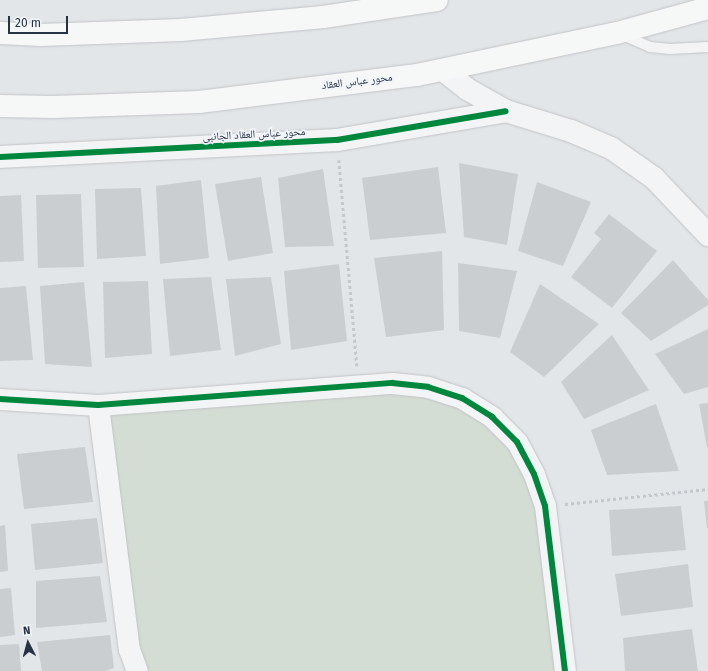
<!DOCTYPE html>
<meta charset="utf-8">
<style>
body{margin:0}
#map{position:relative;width:708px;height:671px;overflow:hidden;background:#e3e6e9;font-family:"Fira Sans","Noto Naskh Arabic",sans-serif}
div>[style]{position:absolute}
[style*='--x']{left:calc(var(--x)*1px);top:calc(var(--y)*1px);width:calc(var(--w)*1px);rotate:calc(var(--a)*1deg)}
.green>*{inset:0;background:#d4ddd3}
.building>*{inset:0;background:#cbced1}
.path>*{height:2.5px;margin-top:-1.25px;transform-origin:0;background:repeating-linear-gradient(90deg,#c4c7cc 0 3px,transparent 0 6px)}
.roads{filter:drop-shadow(0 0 1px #c1c4c7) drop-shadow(0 0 1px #c1c4c7)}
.service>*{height:10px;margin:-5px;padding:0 5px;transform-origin:5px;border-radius:5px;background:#f3f4f5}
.minor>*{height:21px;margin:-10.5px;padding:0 10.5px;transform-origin:10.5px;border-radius:10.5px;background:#f3f4f5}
.tertiary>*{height:22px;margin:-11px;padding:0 11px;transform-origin:11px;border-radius:11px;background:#f3f4f5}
.primary>*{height:22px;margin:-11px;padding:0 11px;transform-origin:11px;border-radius:11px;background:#f6f7f7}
.cycleway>*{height:6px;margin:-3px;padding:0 3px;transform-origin:3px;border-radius:3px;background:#00873e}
span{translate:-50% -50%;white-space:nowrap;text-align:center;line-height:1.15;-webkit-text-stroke:3.5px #f1f4f8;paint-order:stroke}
.street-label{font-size:11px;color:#273244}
.north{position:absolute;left:8px;top:623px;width:40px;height:40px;-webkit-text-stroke:3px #f1f4f8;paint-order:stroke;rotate:354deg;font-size:11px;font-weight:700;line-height:16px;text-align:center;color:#273244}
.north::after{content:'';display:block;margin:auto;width:14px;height:18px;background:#273244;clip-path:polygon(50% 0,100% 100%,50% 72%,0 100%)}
.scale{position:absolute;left:8px;top:16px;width:60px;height:18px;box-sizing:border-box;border:2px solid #273244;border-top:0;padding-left:5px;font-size:12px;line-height:14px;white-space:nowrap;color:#273244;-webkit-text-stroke:3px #f1f4f8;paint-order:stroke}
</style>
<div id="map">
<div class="green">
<div style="clip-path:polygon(359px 387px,462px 398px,534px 474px,565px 671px,137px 671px,98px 405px)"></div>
</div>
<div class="building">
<div style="clip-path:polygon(459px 163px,518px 174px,507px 245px,464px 237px)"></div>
<div style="clip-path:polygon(438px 167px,446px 233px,370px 240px,362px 178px)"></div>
<div style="clip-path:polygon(323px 169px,334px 246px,285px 247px,278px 178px)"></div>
<div style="clip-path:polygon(261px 177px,273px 253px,228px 261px,215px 184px)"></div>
<div style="clip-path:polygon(201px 180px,209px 258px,160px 264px,156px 186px)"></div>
<div style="clip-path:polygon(537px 182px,591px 202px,563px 266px,518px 251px)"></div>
<div style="clip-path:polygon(141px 188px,146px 256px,97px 259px,95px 189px)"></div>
<div style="clip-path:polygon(81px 194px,84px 267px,38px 268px,36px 195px)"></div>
<div style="clip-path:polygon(21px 195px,24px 261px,0 262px,0 196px)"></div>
<div style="clip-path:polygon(609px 214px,657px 251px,612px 308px,571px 277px,601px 239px,594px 233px)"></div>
<div style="clip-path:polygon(442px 251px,444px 330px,386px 337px,374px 258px)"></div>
<div style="clip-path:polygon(673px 260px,708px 300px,708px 305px,651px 341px,621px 313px)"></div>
<div style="clip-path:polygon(458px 263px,517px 271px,500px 338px,459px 331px)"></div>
<div style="clip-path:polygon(339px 264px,347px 341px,291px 350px,284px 271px)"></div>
<div style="clip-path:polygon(211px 277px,221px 350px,170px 356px,163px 279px)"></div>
<div style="clip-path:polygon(271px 277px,281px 344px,235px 356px,226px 279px)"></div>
<div style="clip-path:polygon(148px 281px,152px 354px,105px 358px,103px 282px)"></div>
<div style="clip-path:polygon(84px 282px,92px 367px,45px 364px,40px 286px)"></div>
<div style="clip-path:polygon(540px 284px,599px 324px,544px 377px,510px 352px)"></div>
<div style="clip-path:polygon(26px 286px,33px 360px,0 361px,0 288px)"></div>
<div style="clip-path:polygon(708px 329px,708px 387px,684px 394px,655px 354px)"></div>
<div style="clip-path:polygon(612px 335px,649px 390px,584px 419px,561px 382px)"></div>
<div style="clip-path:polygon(708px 403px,708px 447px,707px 447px,699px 404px)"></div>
<div style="clip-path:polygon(656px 404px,679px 471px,607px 475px,591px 430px)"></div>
<div style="clip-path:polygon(85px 447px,93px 502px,24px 509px,17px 454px)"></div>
<div style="clip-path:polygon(704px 501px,708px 501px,708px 528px,707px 528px)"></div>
<div style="clip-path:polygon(681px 506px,686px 550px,612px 556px,609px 510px)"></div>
<div style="clip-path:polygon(97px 518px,103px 563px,35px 570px,31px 524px)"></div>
<div style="clip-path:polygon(5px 525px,8px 571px,0 572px,0 526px)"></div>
<div style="clip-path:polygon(688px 564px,693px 607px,621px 616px,615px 574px)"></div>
<div style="clip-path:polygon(100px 576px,107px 622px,36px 628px,36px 581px)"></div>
<div style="clip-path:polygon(11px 588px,15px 635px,0 637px,0 589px)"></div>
<div style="clip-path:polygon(692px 629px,698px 671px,625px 671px,623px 638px)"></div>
<div style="clip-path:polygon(110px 635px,114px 668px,106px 671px,42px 671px,37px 642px)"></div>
<div style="clip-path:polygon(19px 644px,21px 671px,0 671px,0 645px)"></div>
</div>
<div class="path">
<div style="--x:339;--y:160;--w:207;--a:85"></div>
<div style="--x:565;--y:504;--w:144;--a:-6"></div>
</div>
<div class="roads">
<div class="service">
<div style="--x:622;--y:35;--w:30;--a:23"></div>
<div style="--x:650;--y:47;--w:20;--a:6"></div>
<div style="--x:670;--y:49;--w:38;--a:-3"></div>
</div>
<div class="minor">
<div style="--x:0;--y:399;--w:98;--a:3.5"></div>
<div style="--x:98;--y:405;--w:295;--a:-4.3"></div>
<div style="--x:392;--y:383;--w:36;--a:6"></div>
<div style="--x:428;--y:387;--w:36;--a:18"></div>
<div style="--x:462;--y:398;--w:36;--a:32"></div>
<div style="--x:492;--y:417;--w:35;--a:45"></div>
<div style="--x:517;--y:442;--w:36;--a:62"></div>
<div style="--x:534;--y:474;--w:34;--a:71"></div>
<div style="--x:545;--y:506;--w:166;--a:83.1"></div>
<div style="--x:98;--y:405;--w:246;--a:82.8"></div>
<div style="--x:129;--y:649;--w:23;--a:70"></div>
</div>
<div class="tertiary">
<div style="--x:443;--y:70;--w:31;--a:38"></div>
<div style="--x:467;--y:89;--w:45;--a:29.4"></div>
<div style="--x:506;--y:111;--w:68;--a:17.1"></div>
<div style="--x:571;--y:131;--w:43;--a:23"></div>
<div style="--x:611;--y:148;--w:52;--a:34.9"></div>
<div style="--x:654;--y:178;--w:79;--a:46.5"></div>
<div style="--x:0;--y:157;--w:337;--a:-2.9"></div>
<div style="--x:337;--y:140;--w:171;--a:-9.7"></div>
</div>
<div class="primary">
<div style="--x:0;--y:33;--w:41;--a:2.8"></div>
<div style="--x:41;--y:35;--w:140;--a:-2"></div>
<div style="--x:181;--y:30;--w:143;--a:-5.2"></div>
<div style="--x:323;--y:17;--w:115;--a:-8.5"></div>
<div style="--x:0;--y:106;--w:53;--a:1.1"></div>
<div style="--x:53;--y:107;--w:146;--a:-2"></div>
<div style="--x:199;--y:102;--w:220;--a:-7.1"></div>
<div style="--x:417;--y:75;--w:204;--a:-11.9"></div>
<div style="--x:617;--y:33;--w:94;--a:-15.4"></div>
</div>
</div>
<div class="cycleway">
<div style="--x:0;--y:157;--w:337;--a:-2.9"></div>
<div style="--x:337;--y:140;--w:171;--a:-9.7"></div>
<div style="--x:0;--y:399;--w:98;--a:3.5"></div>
<div style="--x:98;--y:405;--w:295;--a:-4.3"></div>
<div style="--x:392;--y:383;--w:36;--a:6"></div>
<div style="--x:428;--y:387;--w:36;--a:18"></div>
<div style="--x:462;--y:398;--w:36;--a:32"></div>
<div style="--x:492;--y:417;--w:35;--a:45"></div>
<div style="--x:517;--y:442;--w:36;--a:62"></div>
<div style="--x:534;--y:474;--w:34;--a:71"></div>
<div style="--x:545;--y:506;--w:166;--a:83.1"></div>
</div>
<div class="street-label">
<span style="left:357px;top:82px;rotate:-7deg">محور عباس العقاد</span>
<span style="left:254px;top:135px;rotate:-3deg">محور عباس العقاد الجانبى</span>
</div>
<div class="north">N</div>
<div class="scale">20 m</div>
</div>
